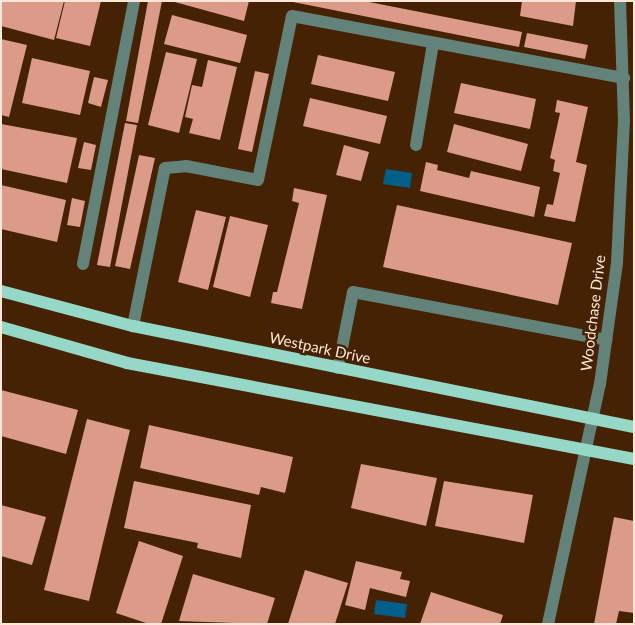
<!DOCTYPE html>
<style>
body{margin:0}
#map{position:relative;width:635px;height:625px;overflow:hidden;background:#442203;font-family:Lato,sans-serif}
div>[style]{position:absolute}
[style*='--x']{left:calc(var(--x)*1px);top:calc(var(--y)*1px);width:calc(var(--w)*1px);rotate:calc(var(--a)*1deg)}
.water>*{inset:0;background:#015f89}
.building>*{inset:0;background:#dc9b88}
.minor>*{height:12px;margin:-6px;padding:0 6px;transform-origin:6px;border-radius:6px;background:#62827a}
.major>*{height:12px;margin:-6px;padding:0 6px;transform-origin:6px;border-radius:6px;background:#95d8c8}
span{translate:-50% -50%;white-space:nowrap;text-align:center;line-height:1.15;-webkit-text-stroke:5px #442203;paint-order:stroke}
.street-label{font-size:15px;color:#fee7d7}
.frame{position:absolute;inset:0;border:2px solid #fee7d7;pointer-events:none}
</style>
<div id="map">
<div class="water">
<div style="clip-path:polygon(386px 169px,412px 173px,410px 188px,383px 184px)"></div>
<div style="clip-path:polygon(376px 600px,407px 604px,405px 618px,374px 614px)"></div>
</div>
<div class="building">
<div style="clip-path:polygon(1px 1px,64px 1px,54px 40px,1px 26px)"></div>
<div style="clip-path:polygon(65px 1px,101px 1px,90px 46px,56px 38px)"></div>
<div style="clip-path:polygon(148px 1px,162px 1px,138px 123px,126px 121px)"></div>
<div style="clip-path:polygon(171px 1px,249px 1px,244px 21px)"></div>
<div style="clip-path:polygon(288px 1px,364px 1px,522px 32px,519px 47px)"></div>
<div style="clip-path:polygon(522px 1px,576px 1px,573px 26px,520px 16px)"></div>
<div style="clip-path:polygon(172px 15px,247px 35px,240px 63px,164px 44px)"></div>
<div style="clip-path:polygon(527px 33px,588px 45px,585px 59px,524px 47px)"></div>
<div style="clip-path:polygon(1px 39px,27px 45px,9px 117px,1px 115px)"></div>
<div style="clip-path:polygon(166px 52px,197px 59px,179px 133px,148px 125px)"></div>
<div style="clip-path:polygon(318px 55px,395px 72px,388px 101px,311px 84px)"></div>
<div style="clip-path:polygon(32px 58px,90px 71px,80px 115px,22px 103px)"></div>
<div style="clip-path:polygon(208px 60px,237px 67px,220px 140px,189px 133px,193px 119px,185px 117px,192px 85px,202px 87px)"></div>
<div style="clip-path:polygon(255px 71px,269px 74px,252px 152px,238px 149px)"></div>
<div style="clip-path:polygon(94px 77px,108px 80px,101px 107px,88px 103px)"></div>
<div style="clip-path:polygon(461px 83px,536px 99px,530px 129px,454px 113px)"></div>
<div style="clip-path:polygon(310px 98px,387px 116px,380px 144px,303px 126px)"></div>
<div style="clip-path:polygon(557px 100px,588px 107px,576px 162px,587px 165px,575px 222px,544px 216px,547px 204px,553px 205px,560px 173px,553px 171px,555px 160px,550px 158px,560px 113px,555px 112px)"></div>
<div style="clip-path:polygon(125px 123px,137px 125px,110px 267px,97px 265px)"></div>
<div style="clip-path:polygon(1px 124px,77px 138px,67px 183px,1px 169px)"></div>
<div style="clip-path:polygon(454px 124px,528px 144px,521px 171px,447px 152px)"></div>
<div style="clip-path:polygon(84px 142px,96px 145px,91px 170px,78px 168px)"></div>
<div style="clip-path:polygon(344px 145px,369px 152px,361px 181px,336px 175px)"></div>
<div style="clip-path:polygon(139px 155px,155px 158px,130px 269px,115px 266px)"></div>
<div style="clip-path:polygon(426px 162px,438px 165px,437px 170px,469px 178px,471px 171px,540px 187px,534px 217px,420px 191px)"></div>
<div style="clip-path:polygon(1px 185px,66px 200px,57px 242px,1px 229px)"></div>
<div style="clip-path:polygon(294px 188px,327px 195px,302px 309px,271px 303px,273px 292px,277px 292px,299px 203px,292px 201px)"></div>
<div style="clip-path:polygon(72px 198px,85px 201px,80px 227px,67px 225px)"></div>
<div style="clip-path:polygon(397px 205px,572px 243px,558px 305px,383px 267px)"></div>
<div style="clip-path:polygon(196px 210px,226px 217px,208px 290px,178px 282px)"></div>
<div style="clip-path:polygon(230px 216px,268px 225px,250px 297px,213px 287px)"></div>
<div style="clip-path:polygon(1px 390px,78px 410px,66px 454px,1px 436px)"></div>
<div style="clip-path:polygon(87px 419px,130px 430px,89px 601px,44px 590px)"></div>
<div style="clip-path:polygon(149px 425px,293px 457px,285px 493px,261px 487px,259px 495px,140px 468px)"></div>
<div style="clip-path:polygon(361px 464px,437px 478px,426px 526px,351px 508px)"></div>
<div style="clip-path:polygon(134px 481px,251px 505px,241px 558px,197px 548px,198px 543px,124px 528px)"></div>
<div style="clip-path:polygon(444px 481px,533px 495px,524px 543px,435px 526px)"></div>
<div style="clip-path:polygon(1px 505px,46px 517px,32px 565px,1px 556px)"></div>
<div style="clip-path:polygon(614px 517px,634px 521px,634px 613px,619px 611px,616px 624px,594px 624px)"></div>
<div style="clip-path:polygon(139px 541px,183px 556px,161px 624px,149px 624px,116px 613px)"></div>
<div style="clip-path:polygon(356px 561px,402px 572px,400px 579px,410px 581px,406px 597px,370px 588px,365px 610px,345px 605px)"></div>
<div style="clip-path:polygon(305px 570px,348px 583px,335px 624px,288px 624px)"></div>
<div style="clip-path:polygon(193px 574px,275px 598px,267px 624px,179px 621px)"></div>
<div style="clip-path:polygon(431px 592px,503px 615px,500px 624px,420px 624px)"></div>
</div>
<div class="minor">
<div style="--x:416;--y:145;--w:103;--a:-80.5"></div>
<div style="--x:83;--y:264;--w:268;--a:-79"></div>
<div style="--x:133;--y:326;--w:161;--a:-78.6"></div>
<div style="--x:165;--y:168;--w:21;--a:-5"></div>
<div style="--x:186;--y:166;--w:73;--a:11"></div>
<div style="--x:258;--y:180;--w:167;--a:-78.3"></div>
<div style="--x:292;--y:16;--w:338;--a:10.6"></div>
<div style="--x:338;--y:368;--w:77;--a:-78.8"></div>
<div style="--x:353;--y:292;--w:258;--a:10.7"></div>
<div style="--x:548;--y:624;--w:246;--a:-77.8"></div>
<div style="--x:600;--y:384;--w:122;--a:-82"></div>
<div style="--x:617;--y:263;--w:142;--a:-87.2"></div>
<div style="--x:624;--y:121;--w:120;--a:-91.9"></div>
</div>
<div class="major">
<div style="--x:1;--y:291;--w:137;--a:14.9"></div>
<div style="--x:133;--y:326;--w:511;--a:11.4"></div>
<div style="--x:1;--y:327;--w:131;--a:15.9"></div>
<div style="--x:127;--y:363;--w:516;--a:10.72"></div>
</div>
<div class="street-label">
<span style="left:593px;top:313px;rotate:-83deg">Woodchase Drive</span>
<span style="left:320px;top:348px;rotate:12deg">Westpark Drive</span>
</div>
<div class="frame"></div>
</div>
